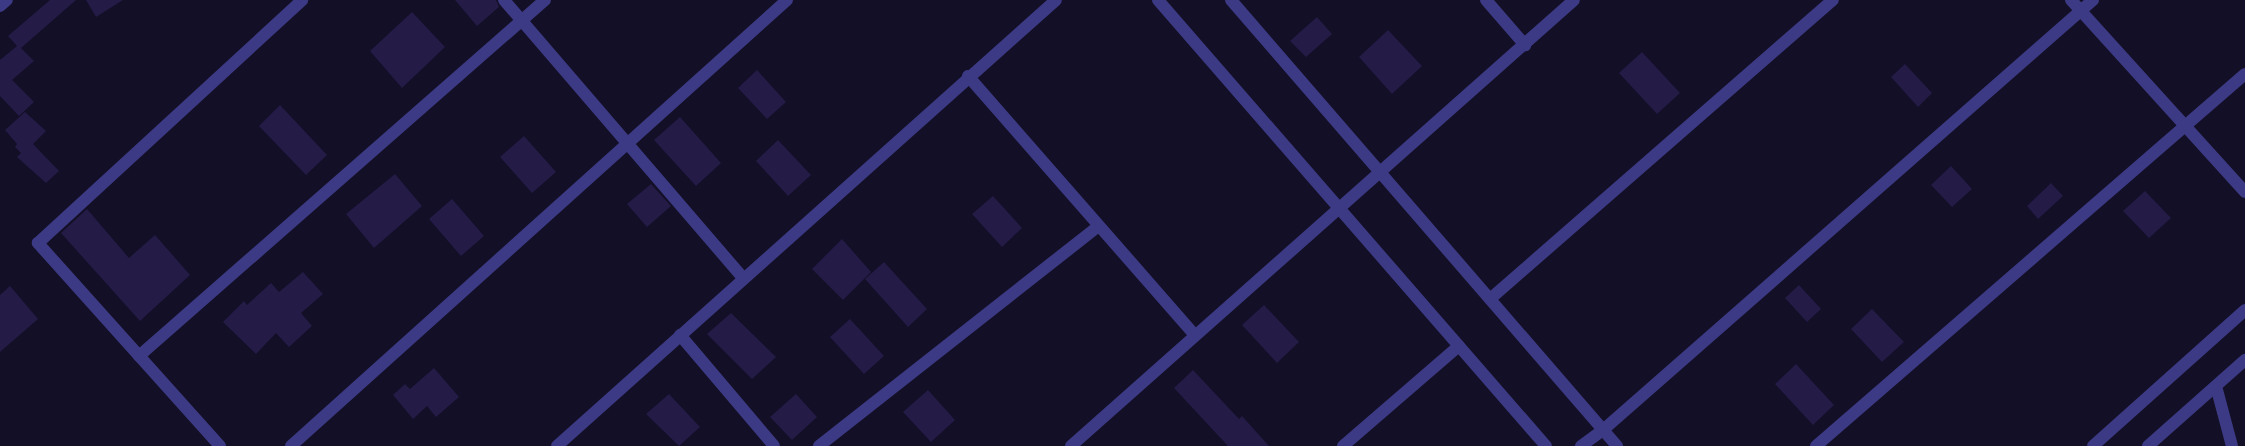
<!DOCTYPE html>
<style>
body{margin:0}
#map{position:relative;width:2245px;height:446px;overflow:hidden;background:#130f26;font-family:Figtree,sans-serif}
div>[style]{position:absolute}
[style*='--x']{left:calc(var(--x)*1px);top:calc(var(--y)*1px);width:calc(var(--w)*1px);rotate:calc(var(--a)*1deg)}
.building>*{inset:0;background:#241b47}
.street>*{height:12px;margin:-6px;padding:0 6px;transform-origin:6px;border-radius:6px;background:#3d3a85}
span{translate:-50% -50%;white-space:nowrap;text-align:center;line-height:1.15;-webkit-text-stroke:4.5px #130f26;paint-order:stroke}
</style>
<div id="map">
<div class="building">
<div style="clip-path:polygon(50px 0,76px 0,21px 48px,34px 61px,12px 80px,34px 102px,19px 116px,0 96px,0 60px,17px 46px,8px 36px)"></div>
<div style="clip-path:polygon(86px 0,123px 0,96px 17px)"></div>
<div style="clip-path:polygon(455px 0,496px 0,499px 7px,477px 26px)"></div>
<div style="clip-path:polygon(412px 12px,445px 47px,402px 88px,370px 51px)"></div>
<div style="clip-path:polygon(1317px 17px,1332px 34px,1306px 57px,1290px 41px)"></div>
<div style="clip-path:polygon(1388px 30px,1422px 66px,1392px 94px,1359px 57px)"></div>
<div style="clip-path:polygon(1642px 52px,1680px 93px,1657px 114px,1619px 73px)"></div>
<div style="clip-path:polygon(1905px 64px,1932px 93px,1918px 107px,1891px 77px)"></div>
<div style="clip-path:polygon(757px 70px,786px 102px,767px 119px,738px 88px)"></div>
<div style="clip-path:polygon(280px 105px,327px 155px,306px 175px,259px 126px)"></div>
<div style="clip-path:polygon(25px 112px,46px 131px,33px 144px,59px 171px,46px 183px,17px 157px,21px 153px,15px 147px,17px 144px,5px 130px)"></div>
<div style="clip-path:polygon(680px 117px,721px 163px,696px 186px,654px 140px)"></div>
<div style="clip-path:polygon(524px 136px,556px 172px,532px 193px,500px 157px)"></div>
<div style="clip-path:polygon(778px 140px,811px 175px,788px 196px,756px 161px)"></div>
<div style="clip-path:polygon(1951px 166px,1972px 189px,1952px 207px,1931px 185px)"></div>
<div style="clip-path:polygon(395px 174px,422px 206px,374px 248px,346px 214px)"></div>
<div style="clip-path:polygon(2051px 183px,2063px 196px,2038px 219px,2027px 206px)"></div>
<div style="clip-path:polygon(651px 184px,671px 206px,647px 227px,627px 204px)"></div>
<div style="clip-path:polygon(2145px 191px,2171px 218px,2149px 238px,2123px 211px)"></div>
<div style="clip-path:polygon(993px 196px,1022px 228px,1002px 247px,972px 214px)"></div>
<div style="clip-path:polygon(452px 199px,484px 236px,461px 256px,429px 219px)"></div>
<div style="clip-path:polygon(87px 209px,129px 258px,155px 235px,190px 275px,140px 321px,61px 233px)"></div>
<div style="clip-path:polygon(842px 239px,871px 272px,843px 300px,812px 269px)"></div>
<div style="clip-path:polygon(884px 262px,927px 309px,908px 327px,865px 279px)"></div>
<div style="clip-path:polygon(303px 272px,323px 294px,301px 313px,312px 326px,289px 347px,276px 333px,256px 354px,223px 322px,244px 301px,247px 305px,271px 283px,279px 292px)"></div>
<div style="clip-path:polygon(1799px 285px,1821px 309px,1807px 322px,1785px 298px)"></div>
<div style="clip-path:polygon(10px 286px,38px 319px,0 352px,0 295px)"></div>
<div style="clip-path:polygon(1264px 305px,1299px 342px,1277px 363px,1242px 325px)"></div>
<div style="clip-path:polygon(1872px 309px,1904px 342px,1882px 362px,1851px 329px)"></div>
<div style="clip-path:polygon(731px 313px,776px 357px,752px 379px,707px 334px)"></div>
<div style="clip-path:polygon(850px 319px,884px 356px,864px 374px,830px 337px)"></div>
<div style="clip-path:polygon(1796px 364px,1834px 405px,1813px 425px,1775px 384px)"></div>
<div style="clip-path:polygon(434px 368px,459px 397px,436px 417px,427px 406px,413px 419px,393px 395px,405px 384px,410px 389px)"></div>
<div style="clip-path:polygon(1193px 370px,1239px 419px,1242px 416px,1269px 446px,1228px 446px,1174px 388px)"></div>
<div style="clip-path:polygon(928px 390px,955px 420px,931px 442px,903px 412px)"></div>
<div style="clip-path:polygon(669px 394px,700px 427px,679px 446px,646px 414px)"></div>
<div style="clip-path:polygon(796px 394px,817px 417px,792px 440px,770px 417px)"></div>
</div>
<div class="street">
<div style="--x:504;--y:0;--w:367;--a:49.3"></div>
<div style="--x:1158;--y:0;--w:591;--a:48.98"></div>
<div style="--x:1231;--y:0;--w:590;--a:49.12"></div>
<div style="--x:1486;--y:0;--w:60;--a:49.1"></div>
<div style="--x:2071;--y:0;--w:259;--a:47.8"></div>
<div style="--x:0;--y:6;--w:9;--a:-41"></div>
<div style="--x:968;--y:76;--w:344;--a:48.8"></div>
<div style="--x:1490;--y:299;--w:455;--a:-41.1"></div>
<div style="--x:680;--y:335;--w:145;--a:49.7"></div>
<div style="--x:139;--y:356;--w:540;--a:-41.25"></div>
<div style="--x:2216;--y:386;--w:62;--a:75.1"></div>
<div style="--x:220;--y:446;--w:273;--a:-131.9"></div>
<div style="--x:38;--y:243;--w:359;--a:-42.6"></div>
<div style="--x:291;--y:446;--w:667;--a:-41.96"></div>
<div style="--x:557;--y:446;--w:669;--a:-41.79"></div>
<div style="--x:819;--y:446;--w:356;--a:-38.2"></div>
<div style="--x:1071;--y:446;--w:672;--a:-41.56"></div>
<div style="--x:1343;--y:446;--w:153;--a:-40.8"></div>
<div style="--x:1581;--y:446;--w:27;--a:-36"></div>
<div style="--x:1603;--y:430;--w:652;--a:-41.27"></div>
<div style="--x:1816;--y:446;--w:568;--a:-40.93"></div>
<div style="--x:2093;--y:446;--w:204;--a:-41.8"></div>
<div style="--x:2148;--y:446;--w:130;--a:-41.6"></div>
</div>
</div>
